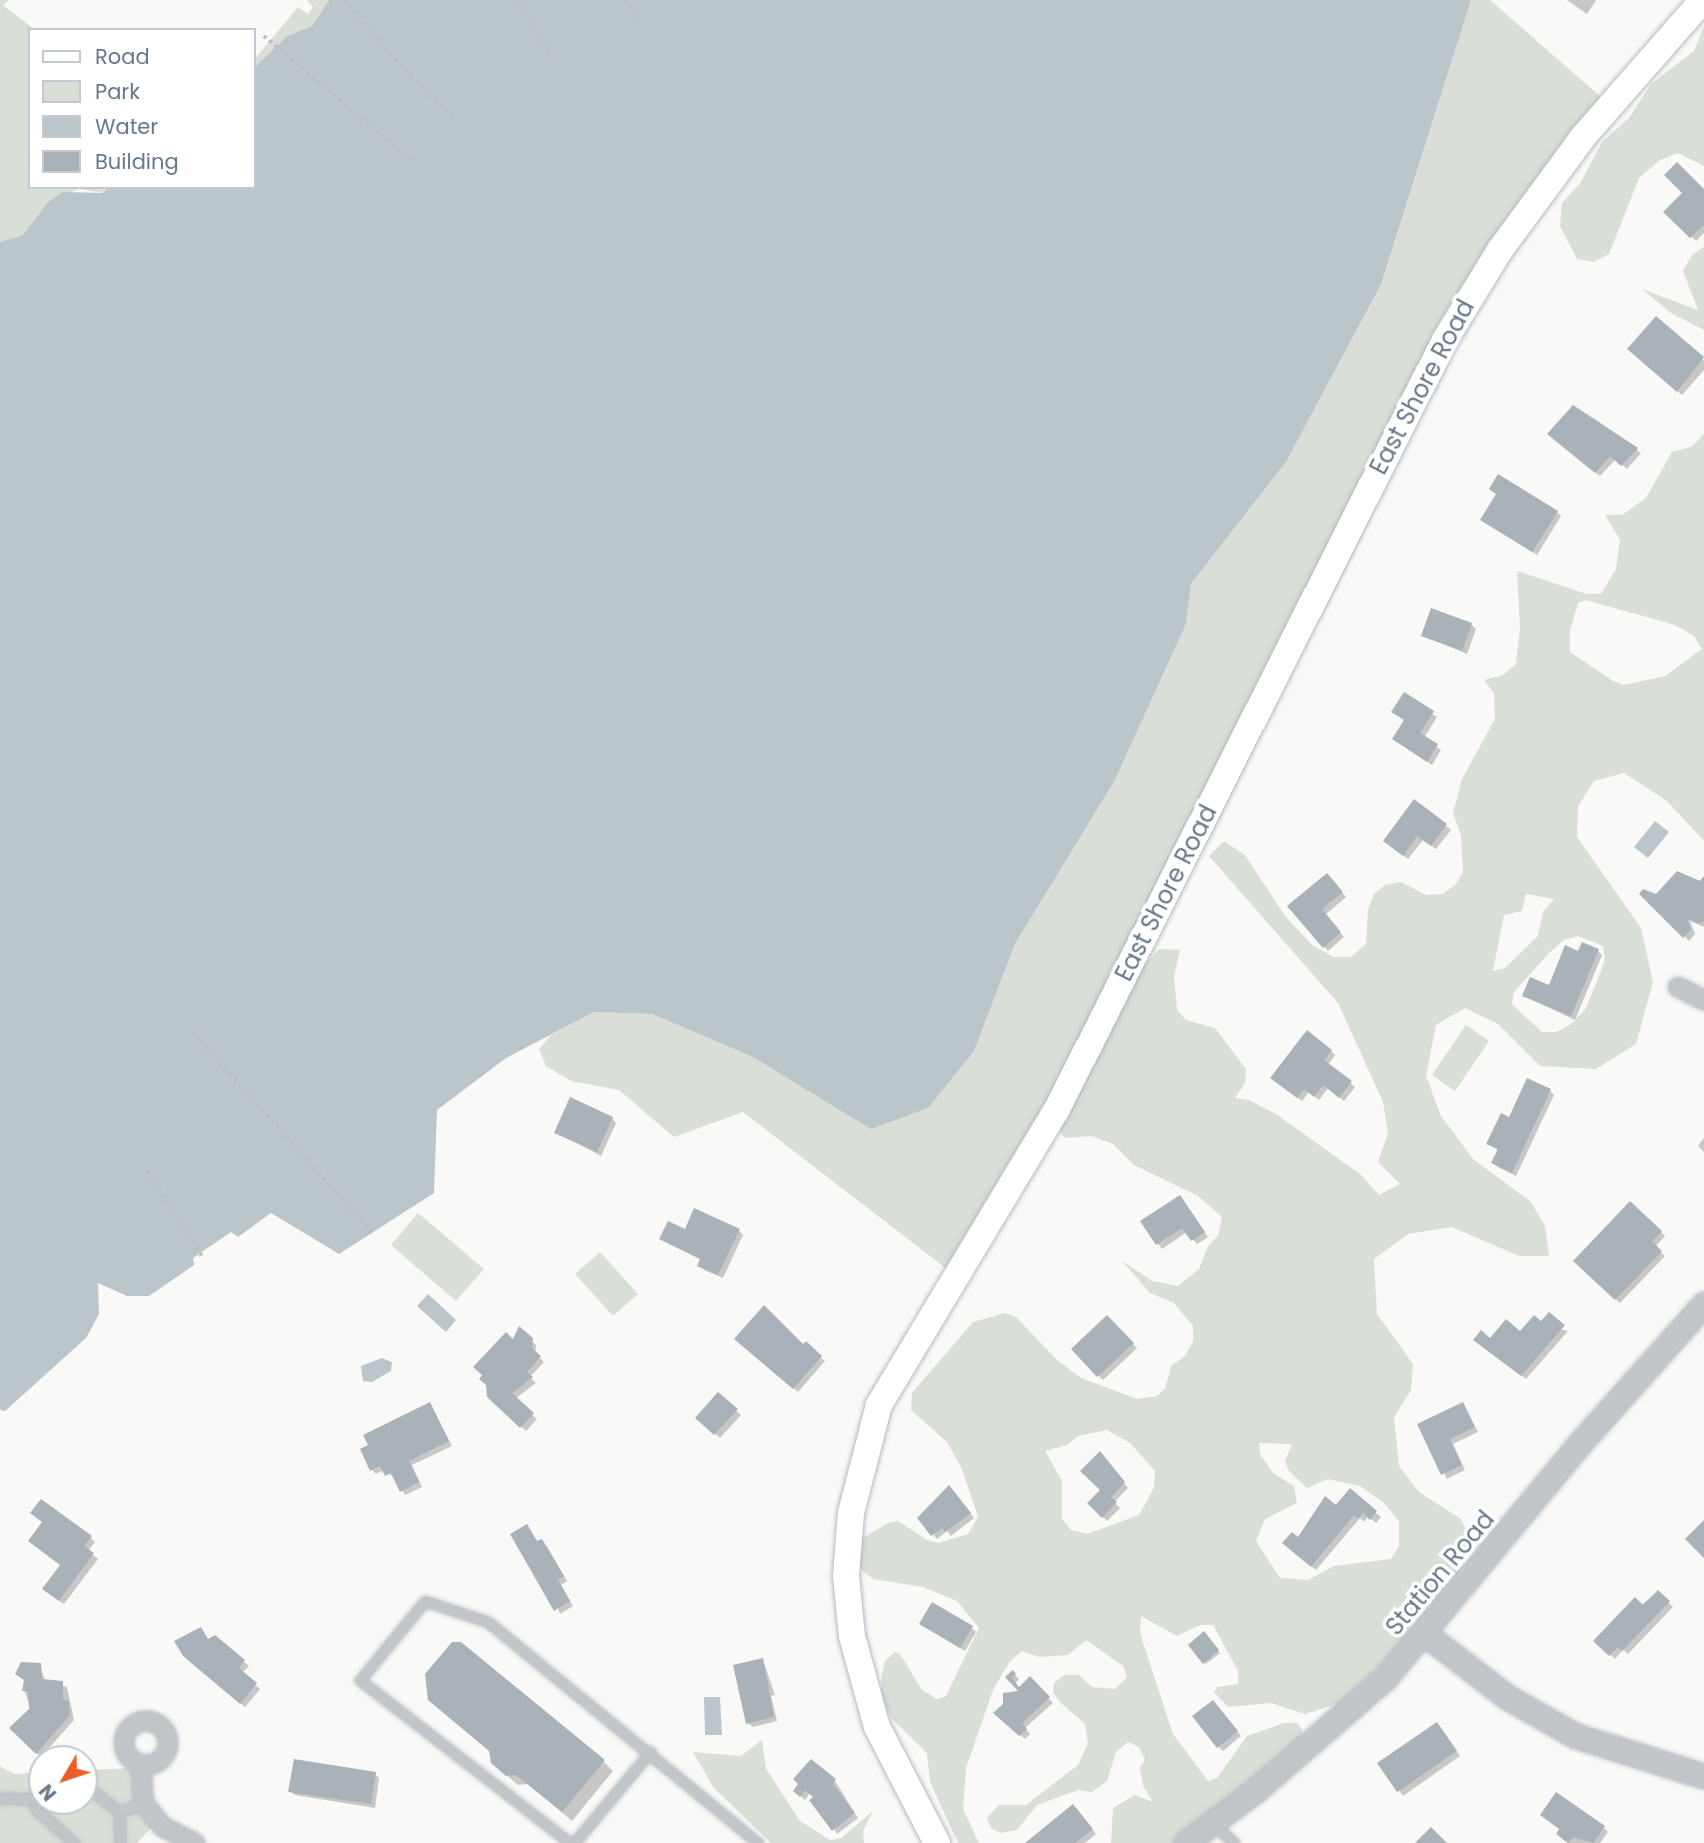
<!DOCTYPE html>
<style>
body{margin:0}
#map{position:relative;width:1704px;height:1843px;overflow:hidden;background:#f9f9f7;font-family:Poppins,sans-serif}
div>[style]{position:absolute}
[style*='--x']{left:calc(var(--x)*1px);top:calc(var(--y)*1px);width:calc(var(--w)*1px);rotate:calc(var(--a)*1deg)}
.green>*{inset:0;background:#d9ded6}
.water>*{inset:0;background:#bbc6cb}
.shadow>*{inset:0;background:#0003}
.building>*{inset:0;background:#a9b1b9}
.path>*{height:3.5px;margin-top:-1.75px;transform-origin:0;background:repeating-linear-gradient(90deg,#bcbfc2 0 3.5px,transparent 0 7px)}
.roads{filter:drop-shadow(0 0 2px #b4bac0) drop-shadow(0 0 2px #b4bac0)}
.service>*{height:9px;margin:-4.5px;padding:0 4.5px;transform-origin:4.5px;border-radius:4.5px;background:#c2c6cb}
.minor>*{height:18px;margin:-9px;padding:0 9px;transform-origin:9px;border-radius:9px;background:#c2c6cb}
.minor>.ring{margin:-9px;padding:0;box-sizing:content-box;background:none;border:18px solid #c2c6cb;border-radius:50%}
.tertiary>*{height:23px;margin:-11.5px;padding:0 11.5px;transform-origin:11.5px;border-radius:11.5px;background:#c2c6cb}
.secondary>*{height:26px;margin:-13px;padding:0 13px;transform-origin:13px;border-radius:13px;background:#fff}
span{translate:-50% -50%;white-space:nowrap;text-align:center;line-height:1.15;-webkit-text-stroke:7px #fff;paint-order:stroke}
.street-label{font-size:24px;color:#677889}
.legend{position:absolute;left:28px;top:28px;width:228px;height:161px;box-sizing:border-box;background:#fff;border:2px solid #c2c9d0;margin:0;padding:9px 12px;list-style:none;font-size:21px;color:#677889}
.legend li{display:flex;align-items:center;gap:14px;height:35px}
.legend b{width:35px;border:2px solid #c2c9d0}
.north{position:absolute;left:28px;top:1745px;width:70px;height:70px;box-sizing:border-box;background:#fff;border:2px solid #c2c9d0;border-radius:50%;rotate:231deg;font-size:19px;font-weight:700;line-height:28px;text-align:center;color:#677889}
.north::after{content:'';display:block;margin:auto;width:24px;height:32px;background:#e95e27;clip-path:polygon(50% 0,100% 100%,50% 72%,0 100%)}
</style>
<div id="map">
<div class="green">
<div style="clip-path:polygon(0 0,9px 0,3px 5px,35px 30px,30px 30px,30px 187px,109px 187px,104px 193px,79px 189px,48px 202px,23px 235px,0 242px)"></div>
<div style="clip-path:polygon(307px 0,329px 0,312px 26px,287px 36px,254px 68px,254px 60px,298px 7px,308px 14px,313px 7px)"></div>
<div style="clip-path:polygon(1471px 0,1490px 0,1610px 105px,1493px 260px,956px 1276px,743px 1112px,674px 1137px,619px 1090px,571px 1081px,546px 1066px,539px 1049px,551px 1035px,594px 1012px,652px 1014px,753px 1057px,974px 1051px,1015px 944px,1114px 782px,1186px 624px,1191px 584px,1286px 462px,1381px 286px)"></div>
<div style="clip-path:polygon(1704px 26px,1704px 166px,1678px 153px,1660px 160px,1639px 178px,1609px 254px,1594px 262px,1577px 259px,1560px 226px,1562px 203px,1581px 182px,1602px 142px,1629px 118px,1651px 84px,1694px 51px)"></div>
<div style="clip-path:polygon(1704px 247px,1704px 330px,1671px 313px,1642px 289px,1698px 310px,1683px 271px,1692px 255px)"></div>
<div style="clip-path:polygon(evenodd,1704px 434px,1704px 841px,1667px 801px,1624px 773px,1594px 781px,1578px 806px,1577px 837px,1641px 928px,1653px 982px,1636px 1044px,1596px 1069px,1540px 1066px,1498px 1024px,1465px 1008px,1436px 1025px,1426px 1076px,1441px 1116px,1473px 1159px,1531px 1202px,1545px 1226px,1549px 1256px,1519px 1256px,1452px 1227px,1408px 1234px,1374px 1259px,1377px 1314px,1413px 1364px,1411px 1390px,1394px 1417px,1399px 1466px,1419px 1492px,1461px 1519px,1473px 1545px,1455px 1579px,1396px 1651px,1341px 1703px,1305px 1714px,1271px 1703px,1228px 1707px,1214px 1692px,1217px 1687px,1238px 1684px,1238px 1671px,1213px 1625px,1200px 1625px,1177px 1636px,1141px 1616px,1140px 1633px,1173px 1734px,1208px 1781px,1217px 1778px,1247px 1736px,1284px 1723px,1297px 1723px,1302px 1729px,1300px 1741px,1175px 1843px,1111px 1843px,1113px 1808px,1135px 1795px,1153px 1802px,1143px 1786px,1140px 1768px,1145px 1760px,1139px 1747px,1128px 1742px,1116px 1752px,1107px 1781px,1092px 1792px,1078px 1790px,1037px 1805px,1017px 1830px,1001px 1833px,991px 1828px,987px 1818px,999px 1805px,1026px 1805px,1078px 1765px,1088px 1743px,1085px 1724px,1062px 1704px,1053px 1693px,1054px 1683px,1064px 1675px,1079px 1675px,1092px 1687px,1115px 1689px,1127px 1677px,1123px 1666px,1086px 1640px,1068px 1655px,1039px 1657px,1022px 1651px,1010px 1661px,993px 1690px,966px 1768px,963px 1809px,979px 1843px,958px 1843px,930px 1782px,927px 1753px,893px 1720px,881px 1700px,882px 1674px,885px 1661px,895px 1652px,900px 1654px,922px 1690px,937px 1699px,946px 1696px,979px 1628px,957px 1601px,923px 1587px,873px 1579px,858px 1567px,860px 1540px,888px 1523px,898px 1521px,927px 1540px,939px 1543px,968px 1534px,978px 1517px,962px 1469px,947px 1442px,911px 1410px,912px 1393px,973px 1322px,1005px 1313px,1016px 1317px,1057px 1360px,1081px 1378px,1137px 1399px,1157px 1396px,1165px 1389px,1171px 1366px,1185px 1356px,1193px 1341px,1193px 1326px,1174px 1303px,1150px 1293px,1122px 1261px,1153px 1281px,1178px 1286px,1199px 1269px,1208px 1246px,1218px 1236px,1222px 1217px,1198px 1196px,1134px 1165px,1113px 1144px,1091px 1136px,1065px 1138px,1057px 1129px,1057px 1118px,1077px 1099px,1114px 1016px,1141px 967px,1160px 949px,1180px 950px,1174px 977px,1177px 1010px,1186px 1020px,1215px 1028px,1246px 1069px,1245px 1083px,1235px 1098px,1249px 1100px,1276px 1114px,1360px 1174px,1379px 1195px,1400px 1184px,1378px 1162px,1388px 1133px,1383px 1102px,1338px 1003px,1209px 856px,1224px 841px,1245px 855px,1285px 916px,1311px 944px,1333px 957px,1351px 957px,1366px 944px,1368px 909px,1374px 894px,1385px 885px,1401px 882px,1426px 895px,1443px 894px,1456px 884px,1463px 872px,1461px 835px,1453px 813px,1462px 779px,1495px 719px,1494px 693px,1484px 680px,1503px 675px,1516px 664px,1520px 628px,1517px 571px,1587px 594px,1601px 594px,1616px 569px,1620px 540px,1605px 515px,1622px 515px,1646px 498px,1672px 452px,1691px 447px,1704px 434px,1586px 600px,1675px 625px,1694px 636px,1702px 649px,1665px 676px,1624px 685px,1613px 681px,1570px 652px,1570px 631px,1578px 603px,1586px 600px,1704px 434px,1526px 894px,1554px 899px,1543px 912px,1538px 936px,1505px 968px,1493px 971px,1504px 915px,1522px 911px,1526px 894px,1704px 434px,1578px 936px,1603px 946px,1605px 959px,1596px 984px,1585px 1010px,1570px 1025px,1556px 1032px,1542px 1032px,1512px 1004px,1514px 992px,1548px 954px,1564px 940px,1578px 936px,1704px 434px,1107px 1430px,1130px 1443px,1155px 1471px,1154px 1488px,1139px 1515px,1087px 1534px,1071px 1530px,1062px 1519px,1062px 1481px,1045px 1451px,1067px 1445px,1078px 1436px,1107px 1430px,1704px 434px,1259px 1443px,1292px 1444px,1285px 1461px,1289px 1471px,1307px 1488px,1328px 1479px,1360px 1486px,1384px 1503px,1399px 1521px,1399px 1546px,1391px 1559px,1334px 1566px,1308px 1580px,1280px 1578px,1256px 1541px,1265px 1519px,1297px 1503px,1294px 1486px,1273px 1473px,1260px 1454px,1259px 1443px)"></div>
<div style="clip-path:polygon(1466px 1025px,1489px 1041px,1455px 1091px,1432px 1075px)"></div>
<div style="clip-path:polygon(418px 1213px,484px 1269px,456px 1301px,391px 1245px)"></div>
<div style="clip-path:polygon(600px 1252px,638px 1294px,613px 1316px,575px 1274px)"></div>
<div style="clip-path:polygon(762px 1740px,766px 1769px,800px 1821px,830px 1840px,841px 1838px,873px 1811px,863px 1831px,864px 1843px,771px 1843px,713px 1787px,693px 1752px,741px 1756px)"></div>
<div style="clip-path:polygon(0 1766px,14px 1774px,42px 1772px,42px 1801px,84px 1801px,84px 1770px,137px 1768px,154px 1825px,137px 1843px,0 1843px)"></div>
</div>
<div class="water">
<div style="clip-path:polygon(329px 0,1471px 0,1381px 285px,1286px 462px,1191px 584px,1186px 624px,1114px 782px,1015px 944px,974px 1051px,928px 1108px,871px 1129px,753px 1057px,652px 1014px,594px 1012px,506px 1058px,437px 1110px,434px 1193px,339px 1254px,271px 1213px,238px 1237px,231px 1232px,193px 1258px,194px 1265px,149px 1296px,127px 1296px,98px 1283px,99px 1314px,86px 1338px,5px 1411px,0 1410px,0 242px,23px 235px,48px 202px,63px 192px,103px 193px,109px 187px,254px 187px,254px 68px,287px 36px,312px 26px)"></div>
<div style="clip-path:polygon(1655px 821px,1669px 832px,1648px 858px,1634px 847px)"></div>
<div style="clip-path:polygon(428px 1294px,456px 1320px,446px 1332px,417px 1306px)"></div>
<div style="clip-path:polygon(382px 1358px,392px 1362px,391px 1371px,372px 1382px,363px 1381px,361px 1366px)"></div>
<div style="clip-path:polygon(704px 1697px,720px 1697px,722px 1735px,705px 1735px)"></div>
</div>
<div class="shadow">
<div style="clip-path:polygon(1567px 0,1596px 0,1587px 14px)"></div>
<div style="clip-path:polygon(1704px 191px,1704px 233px,1696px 241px,1666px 212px)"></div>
<div style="clip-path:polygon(1656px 318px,1704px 360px,1704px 370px,1682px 395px,1634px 354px)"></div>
<div style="clip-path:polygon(1593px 418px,1641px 453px,1627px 469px,1616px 459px,1600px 476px,1553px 438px)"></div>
<div style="clip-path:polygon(1557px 512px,1561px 516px,1537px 555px,1482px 520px)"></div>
<div style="clip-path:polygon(1471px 624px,1476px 629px,1467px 654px,1423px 635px)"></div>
<div style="clip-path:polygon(1405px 695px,1437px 717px,1424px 738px,1441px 750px,1432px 765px,1395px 739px,1406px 721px,1394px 712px)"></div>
<div style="clip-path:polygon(1415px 802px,1451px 830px,1436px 849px,1423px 840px,1408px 859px,1390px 845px)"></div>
<div style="clip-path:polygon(1331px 879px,1346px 897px,1325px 915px,1344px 937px,1328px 951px,1290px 906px)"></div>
<div style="clip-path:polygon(1704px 879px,1704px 927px,1690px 921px,1695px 934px,1689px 941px,1641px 894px,1656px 896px)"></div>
<div style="clip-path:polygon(1598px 951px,1602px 955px,1575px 1020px,1524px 996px,1550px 987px,1579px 953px)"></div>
<div style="clip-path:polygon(1331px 1051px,1335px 1055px,1328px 1065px,1355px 1087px,1344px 1101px,1328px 1088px,1319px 1100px,1309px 1092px,1302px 1101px,1277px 1082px)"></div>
<div style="clip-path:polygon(1550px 1091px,1554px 1095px,1516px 1176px,1498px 1167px,1494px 1162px,1499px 1151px,1489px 1144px,1509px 1119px)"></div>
<div style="clip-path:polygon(612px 1118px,616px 1123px,601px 1156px,556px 1132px)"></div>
<div style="clip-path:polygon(1704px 1138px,1704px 1152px,1698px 1146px)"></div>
<div style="clip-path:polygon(1180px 1197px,1208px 1237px,1197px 1244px,1187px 1232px,1162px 1249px,1143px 1222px)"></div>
<div style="clip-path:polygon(1631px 1203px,1665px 1236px,1655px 1247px,1665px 1256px,1620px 1303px,1575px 1261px)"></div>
<div style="clip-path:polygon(685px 1231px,739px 1231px,743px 1235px,723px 1278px,704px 1270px,702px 1260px,661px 1239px)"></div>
<div style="clip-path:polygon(1107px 1317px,1137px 1348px,1103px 1380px,1073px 1349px)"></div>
<div style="clip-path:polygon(1541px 1324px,1568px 1331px,1526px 1379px,1480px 1344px)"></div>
<div style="clip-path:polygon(781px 1327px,825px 1361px,798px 1392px,741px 1343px)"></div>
<div style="clip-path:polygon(520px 1329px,536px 1345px,535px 1354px,544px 1362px,530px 1377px,536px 1383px,515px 1399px,537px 1419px,526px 1431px,489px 1396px)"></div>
<div style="clip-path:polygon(718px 1394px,741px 1415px,720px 1438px,697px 1418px)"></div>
<div style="clip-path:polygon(430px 1404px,452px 1446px,412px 1465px,422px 1487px,405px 1495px,395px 1478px,384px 1470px,376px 1474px,372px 1470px)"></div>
<div style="clip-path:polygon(1462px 1404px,1478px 1432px,1453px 1444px,1465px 1470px,1447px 1479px,1419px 1425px)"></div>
<div style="clip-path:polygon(1104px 1457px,1128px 1488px,1114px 1502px,1120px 1508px,1107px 1521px,1089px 1503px,1102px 1490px)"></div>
<div style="clip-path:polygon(1350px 1491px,1381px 1517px,1376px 1523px,1368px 1516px,1364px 1522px,1360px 1518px,1316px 1570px,1289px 1548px)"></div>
<div style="clip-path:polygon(953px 1492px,974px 1518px,951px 1536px,947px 1531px,937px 1539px,919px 1518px)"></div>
<div style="clip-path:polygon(527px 1526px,538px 1543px,546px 1545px,567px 1581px,561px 1585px,573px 1606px,560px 1614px)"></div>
<div style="clip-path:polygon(90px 1537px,95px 1542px,88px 1551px,98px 1559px,64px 1604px,49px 1594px,62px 1566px)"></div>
<div style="clip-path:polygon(1658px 1592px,1673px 1607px,1628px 1654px,1623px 1650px,1615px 1659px,1596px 1641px)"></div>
<div style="clip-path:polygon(921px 1624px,972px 1628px,976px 1632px,965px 1651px)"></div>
<div style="clip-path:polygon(201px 1629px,209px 1641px,215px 1637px,249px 1666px,242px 1673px,260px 1689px,245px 1707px,189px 1661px)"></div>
<div style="clip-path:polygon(1204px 1634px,1220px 1653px,1206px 1664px,1190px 1645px)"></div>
<div style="clip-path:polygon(763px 1660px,775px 1695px,771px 1696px,777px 1721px,753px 1727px,748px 1723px)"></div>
<div style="clip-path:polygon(40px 1665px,45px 1681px,67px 1687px,74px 1720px,41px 1757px,11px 1728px,31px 1709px,24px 1690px)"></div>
<div style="clip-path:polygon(1013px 1673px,1019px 1679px,1015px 1684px,1019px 1689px,1030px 1679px,1053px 1703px,1025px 1728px,1030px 1734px,1025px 1739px,996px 1713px,1021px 1692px,1007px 1678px)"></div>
<div style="clip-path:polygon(1217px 1706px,1241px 1736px,1223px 1751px,1218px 1746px)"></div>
<div style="clip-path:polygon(1441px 1729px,1460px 1756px,1403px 1796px,1380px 1764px)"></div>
<div style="clip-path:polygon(604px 1762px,613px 1771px,572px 1821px,528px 1784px,518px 1785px,503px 1772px)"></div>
<div style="clip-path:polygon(375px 1774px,379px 1778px,375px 1808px,295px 1795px,290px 1791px)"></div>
<div style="clip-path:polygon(835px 1781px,858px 1818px,837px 1834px,815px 1797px,810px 1793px,805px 1800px,795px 1791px)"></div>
<div style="clip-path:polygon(1077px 1811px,1096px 1834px,1085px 1843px,1028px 1843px)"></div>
<div style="clip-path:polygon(1604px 1828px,1608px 1832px,1600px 1843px,1569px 1843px,1562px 1839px)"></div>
</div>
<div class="building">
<div style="clip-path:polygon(1677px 162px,1704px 189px,1704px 225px,1690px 238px,1663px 212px,1682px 193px,1664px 175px)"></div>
<div style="clip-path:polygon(1656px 316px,1704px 357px,1677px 392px,1627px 349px)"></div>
<div style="clip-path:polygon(1573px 405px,1638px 448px,1621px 466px,1610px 456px,1595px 473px,1547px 434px)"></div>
<div style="clip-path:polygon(1498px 474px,1558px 511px,1532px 552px,1480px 520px,1496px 494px,1489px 489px)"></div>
<div style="clip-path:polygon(1431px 608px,1472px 623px,1462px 651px,1421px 636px)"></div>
<div style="clip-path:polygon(1404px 692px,1434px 711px,1420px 733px,1438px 744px,1427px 762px,1392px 739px,1404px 720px,1391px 712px)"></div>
<div style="clip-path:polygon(1414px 799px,1447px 824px,1431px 846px,1417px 836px,1403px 856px,1383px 841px)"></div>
<div style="clip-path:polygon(1677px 871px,1700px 881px,1704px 876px,1704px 921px,1701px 924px,1687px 919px,1691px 929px,1683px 938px,1639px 894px,1643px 889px,1656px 894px)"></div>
<div style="clip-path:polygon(1327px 873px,1343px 892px,1322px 909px,1341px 932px,1323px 948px,1287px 906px)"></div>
<div style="clip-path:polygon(1582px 942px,1599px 949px,1571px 1016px,1522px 996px,1530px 977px,1549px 985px,1565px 945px,1578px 951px)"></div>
<div style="clip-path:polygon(1307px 1030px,1332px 1050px,1324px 1060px,1352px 1081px,1339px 1098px,1323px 1085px,1314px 1097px,1304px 1089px,1297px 1098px,1270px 1078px)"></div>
<div style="clip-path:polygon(1527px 1078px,1551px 1089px,1512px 1173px,1491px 1163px,1498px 1149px,1486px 1144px,1501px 1113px,1509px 1117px)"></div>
<div style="clip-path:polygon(570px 1097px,613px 1117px,597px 1152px,554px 1133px)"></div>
<div style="clip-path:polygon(1180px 1195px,1205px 1232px,1191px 1241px,1182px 1228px,1156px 1245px,1140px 1221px)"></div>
<div style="clip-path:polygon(1630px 1201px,1662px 1231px,1652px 1241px,1662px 1251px,1615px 1300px,1573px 1261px)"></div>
<div style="clip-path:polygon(694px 1208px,740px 1229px,718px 1275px,697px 1266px,700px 1259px,659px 1239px,668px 1221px,685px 1229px)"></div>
<div style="clip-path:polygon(764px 1305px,803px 1344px,806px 1341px,822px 1356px,793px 1389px,734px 1339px)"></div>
<div style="clip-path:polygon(1549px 1312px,1565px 1325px,1521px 1376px,1473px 1340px,1481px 1330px,1490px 1338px,1506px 1319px,1520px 1331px,1534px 1315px,1541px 1321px)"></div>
<div style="clip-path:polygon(1107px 1315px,1134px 1343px,1097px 1377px,1071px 1349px)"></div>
<div style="clip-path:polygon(519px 1326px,533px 1338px,532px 1348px,541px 1356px,527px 1372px,533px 1377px,512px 1393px,534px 1413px,520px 1428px,487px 1397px,486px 1385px,479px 1379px,482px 1375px,473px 1367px,506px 1332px,513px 1339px)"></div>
<div style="clip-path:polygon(718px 1392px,738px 1409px,714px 1435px,695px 1418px)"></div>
<div style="clip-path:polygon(430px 1402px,449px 1441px,409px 1461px,419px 1482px,400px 1492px,391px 1473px,385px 1476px,380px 1466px,370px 1471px,360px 1449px,368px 1445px,363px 1435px)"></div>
<div style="clip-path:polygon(1463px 1402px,1475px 1427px,1450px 1439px,1462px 1465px,1441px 1475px,1417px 1424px)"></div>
<div style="clip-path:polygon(1100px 1451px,1125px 1482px,1111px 1497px,1117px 1502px,1102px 1518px,1087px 1503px,1100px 1490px,1080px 1471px)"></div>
<div style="clip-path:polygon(949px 1485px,971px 1513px,945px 1532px,942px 1528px,931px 1536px,917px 1518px)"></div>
<div style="clip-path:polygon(1350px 1488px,1377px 1511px,1370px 1520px,1363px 1513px,1358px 1519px,1354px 1515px,1311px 1567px,1282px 1543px,1292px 1532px,1298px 1537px,1325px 1496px,1336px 1505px)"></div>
<div style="clip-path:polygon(41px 1499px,92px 1536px,84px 1546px,94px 1553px,59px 1601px,42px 1589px,60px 1565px,28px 1541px,42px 1522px,30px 1513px)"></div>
<div style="clip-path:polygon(1704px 1520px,1704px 1558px,1685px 1539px)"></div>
<div style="clip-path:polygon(527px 1524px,537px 1541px,542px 1539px,564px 1576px,558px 1580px,570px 1601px,554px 1611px,510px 1534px)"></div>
<div style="clip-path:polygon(1658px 1590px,1670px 1601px,1622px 1651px,1618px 1647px,1609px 1656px,1593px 1641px,1635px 1597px,1643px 1605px)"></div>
<div style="clip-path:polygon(932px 1602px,973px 1626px,960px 1648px,919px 1624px)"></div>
<div style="clip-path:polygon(201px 1627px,208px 1639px,215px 1635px,245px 1660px,239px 1668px,257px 1683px,240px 1704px,183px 1656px,174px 1641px)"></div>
<div style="clip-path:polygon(1204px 1631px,1219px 1650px,1203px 1664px,1188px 1645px)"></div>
<div style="clip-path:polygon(452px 1642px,461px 1642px,605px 1760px,562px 1812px,516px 1775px,506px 1776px,491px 1763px,489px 1751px,428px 1700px,425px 1674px)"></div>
<div style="clip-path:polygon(763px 1658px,774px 1717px,746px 1724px,733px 1665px)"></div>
<div style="clip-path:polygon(21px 1662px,41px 1663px,42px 1679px,63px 1681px,63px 1699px,69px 1701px,70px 1715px,36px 1754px,9px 1728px,29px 1709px,28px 1691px,22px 1691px,24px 1680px,15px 1674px)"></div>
<div style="clip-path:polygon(1013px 1670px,1016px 1674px,1012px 1678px,1019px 1687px,1030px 1676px,1050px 1697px,1022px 1723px,1027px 1729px,1019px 1736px,993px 1713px,1003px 1704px,1003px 1693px,1018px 1691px,1005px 1677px)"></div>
<div style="clip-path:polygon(1213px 1700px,1238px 1731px,1217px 1748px,1192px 1716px)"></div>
<div style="clip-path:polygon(1437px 1722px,1457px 1751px,1397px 1792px,1377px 1763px)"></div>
<div style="clip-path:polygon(294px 1759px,376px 1772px,371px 1804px,288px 1792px)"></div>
<div style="clip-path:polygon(811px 1759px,836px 1779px,833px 1784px,855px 1813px,832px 1831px,809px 1800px,813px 1797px,805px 1790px,800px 1797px,793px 1791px,798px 1784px,793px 1779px)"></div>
<div style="clip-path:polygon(1556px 1792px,1605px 1826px,1593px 1843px,1573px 1837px,1568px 1843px,1556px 1834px,1559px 1829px,1540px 1815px)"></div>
<div style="clip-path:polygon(1073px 1804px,1093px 1829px,1075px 1843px,1025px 1843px)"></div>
<div style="clip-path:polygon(1431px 1827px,1447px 1843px,1415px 1843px)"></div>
</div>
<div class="path">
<div style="--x:345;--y:0;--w:100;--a:49.5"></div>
<div style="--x:410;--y:76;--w:62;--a:42.4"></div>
<div style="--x:519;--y:0;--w:64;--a:60.3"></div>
<div style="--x:625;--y:0;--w:29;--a:54"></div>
<div style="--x:264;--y:36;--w:193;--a:40"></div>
<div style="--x:192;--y:1032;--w:272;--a:48"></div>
<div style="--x:147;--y:1171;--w:101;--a:57.1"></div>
</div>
<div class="roads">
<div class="service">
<div style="--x:84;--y:1784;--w:45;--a:38.7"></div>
<div style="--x:119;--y:1812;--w:31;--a:88"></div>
<div style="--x:42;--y:1786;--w:11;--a:131"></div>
<div style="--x:35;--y:1794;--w:15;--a:86"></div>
<div style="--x:36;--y:1809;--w:51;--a:41.8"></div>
<div style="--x:0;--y:1798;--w:35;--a:2"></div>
<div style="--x:119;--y:1812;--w:27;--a:-20"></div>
<div style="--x:1212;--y:1823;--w:30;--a:42"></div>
<div style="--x:570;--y:1843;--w:266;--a:-142.2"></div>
<div style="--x:360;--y:1680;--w:102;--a:-50.6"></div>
<div style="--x:425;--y:1601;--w:66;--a:18.4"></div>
<div style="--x:488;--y:1622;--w:349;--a:39.3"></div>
<div style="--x:574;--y:1843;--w:119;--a:-50.1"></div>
</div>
<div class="minor">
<div style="--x:1678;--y:987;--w:29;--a:27"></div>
<div class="ring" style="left:124px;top:1721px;width:26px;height:26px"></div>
<div style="--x:141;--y:1764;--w:39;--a:86"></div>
<div style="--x:144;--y:1803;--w:31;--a:52"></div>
<div style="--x:163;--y:1827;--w:36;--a:27"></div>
</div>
<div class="tertiary">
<div style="--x:1425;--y:1634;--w:103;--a:37.5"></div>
<div style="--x:1507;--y:1697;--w:79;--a:29.5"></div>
<div style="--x:1576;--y:1736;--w:134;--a:17.4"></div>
<div style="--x:1186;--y:1843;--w:88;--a:-37.1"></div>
<div style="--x:1256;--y:1790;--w:171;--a:-41"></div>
<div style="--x:1385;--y:1678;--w:305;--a:-50.3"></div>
<div style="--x:1580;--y:1443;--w:186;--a:-48.3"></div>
</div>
<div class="secondary">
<div style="--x:937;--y:1843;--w:131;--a:-117.3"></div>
<div style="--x:877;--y:1727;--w:94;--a:-105.4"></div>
<div style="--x:852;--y:1636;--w:60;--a:-95.7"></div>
<div style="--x:846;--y:1576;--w:63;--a:-85.5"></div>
<div style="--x:851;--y:1513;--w:112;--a:-75.5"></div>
<div style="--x:879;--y:1405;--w:343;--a:-59"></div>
<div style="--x:1056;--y:1111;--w:864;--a:-63.23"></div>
<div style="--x:1445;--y:340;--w:105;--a:-58.6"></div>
<div style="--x:1500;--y:250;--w:140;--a:-53.7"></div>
<div style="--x:1583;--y:137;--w:182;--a:-48.8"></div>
</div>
</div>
<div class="street-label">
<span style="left:1422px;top:387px;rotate:-62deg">East Shore Road</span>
<span style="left:1166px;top:893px;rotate:-63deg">East Shore Road</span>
<span style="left:1440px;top:1573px;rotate:-50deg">Station Road</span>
</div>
<ul class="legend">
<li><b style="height:9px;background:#fff"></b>Road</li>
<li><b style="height:19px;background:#d9ded6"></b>Park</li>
<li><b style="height:19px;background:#bbc6cb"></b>Water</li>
<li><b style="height:19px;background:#a9b1b9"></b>Building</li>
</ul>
<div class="north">N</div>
</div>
